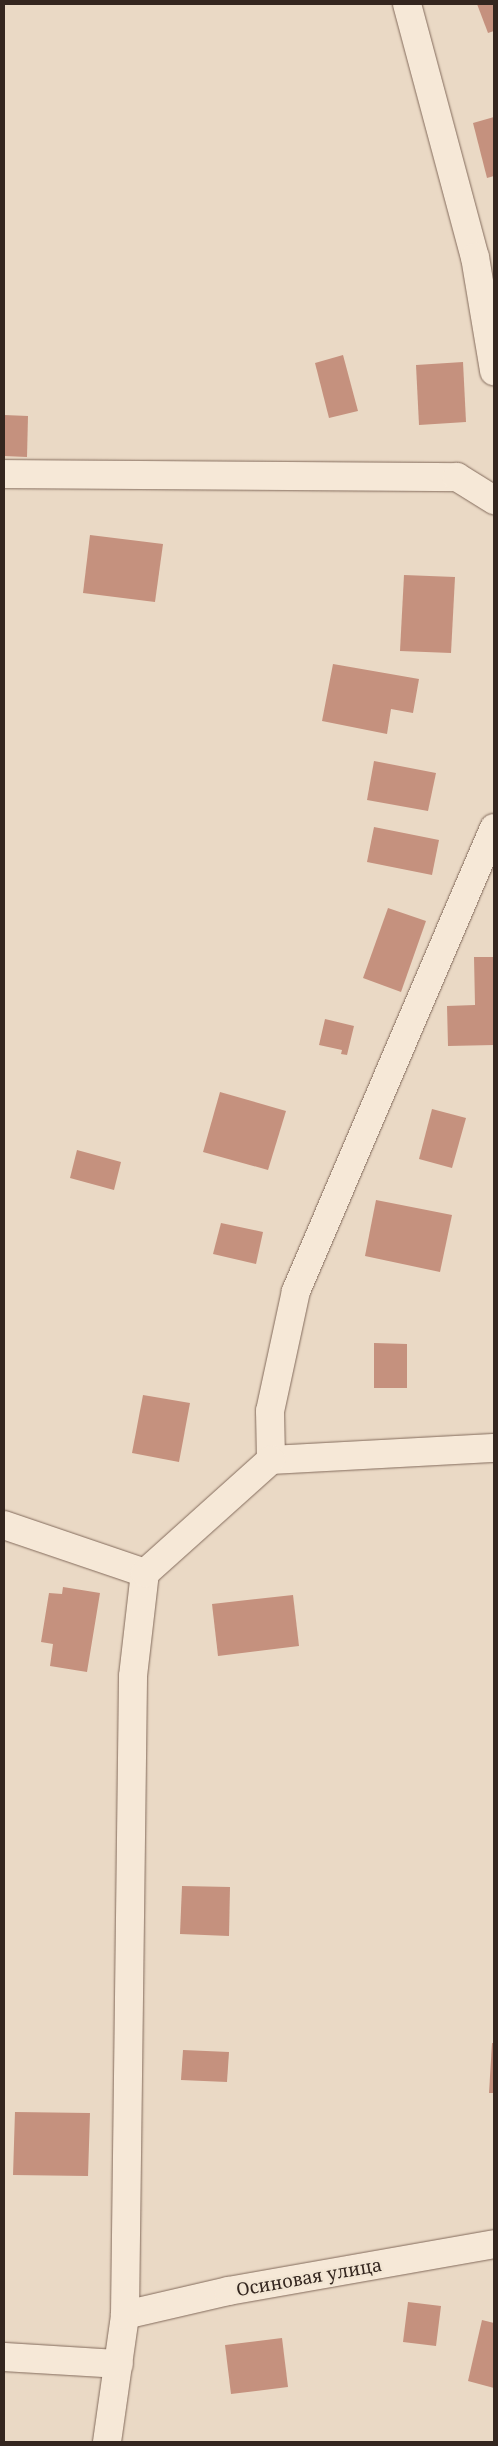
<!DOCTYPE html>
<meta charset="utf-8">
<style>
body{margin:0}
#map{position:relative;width:498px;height:2446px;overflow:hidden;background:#ead9c5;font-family:"Noto Serif",serif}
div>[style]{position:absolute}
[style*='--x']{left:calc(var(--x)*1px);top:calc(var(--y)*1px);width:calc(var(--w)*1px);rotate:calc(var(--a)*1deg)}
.building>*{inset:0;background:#c5917e}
.roads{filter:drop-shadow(0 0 1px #836b5c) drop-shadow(0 0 1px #836b5c)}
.street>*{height:28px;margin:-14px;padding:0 14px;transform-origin:14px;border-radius:14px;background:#f6e8d7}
.secondary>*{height:28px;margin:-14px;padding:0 14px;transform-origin:14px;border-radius:14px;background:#f6e8d7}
span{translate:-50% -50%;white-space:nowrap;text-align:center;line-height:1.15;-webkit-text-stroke:4.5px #f2e5d3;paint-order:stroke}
.street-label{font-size:18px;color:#34261f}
.frame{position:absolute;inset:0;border:5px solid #34261f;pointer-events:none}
</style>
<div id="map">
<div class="building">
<div style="clip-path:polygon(477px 4px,494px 4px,494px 31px,488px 33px)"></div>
<div style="clip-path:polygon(494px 117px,494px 176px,487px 178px,473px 123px)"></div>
<div style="clip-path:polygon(343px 355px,358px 411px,329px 418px,315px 363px)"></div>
<div style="clip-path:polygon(463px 362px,466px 422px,419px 425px,416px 365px)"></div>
<div style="clip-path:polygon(4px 415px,28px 416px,27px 457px,4px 456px)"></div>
<div style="clip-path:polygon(90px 535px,163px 544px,155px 602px,83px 593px)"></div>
<div style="clip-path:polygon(404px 575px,455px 577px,451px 653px,400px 651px)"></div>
<div style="clip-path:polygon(333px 664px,419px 679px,413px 713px,391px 709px,387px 734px,322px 721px)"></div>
<div style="clip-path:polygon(374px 761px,436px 773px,428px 811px,367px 800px)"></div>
<div style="clip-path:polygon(374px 827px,439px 840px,432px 875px,367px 862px)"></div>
<div style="clip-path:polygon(388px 908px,426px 921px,401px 992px,363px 978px)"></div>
<div style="clip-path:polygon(474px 957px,494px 957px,494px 1045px,448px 1046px,447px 1006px,475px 1005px)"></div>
<div style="clip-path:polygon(325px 1019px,354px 1026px,347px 1055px,341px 1054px,342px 1050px,319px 1045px)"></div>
<div style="clip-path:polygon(220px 1092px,286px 1111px,268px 1170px,203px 1152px)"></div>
<div style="clip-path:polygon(432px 1109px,466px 1118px,452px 1168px,419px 1159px)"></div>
<div style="clip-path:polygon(77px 1150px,121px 1162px,114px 1190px,70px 1178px)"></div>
<div style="clip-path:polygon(376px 1200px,452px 1215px,440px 1272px,365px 1256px)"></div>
<div style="clip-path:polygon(221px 1223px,263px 1232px,256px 1264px,213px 1254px)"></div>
<div style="clip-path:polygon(374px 1343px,407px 1344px,407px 1388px,374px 1388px)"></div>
<div style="clip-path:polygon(143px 1395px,190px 1403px,179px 1462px,132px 1453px)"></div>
<div style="clip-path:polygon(63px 1587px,100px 1593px,87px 1672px,50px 1666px,53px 1644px,41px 1642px,49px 1593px,62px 1594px)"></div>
<div style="clip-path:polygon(293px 1595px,299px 1646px,218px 1656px,212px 1604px)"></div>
<div style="clip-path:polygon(182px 1886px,230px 1887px,229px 1936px,180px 1934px)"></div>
<div style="clip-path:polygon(492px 2043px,494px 2043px,494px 2093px,489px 2093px)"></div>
<div style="clip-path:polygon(183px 2050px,229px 2052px,227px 2082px,181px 2080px)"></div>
<div style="clip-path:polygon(15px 2112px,90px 2113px,88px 2176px,13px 2175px)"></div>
<div style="clip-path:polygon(408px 2302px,441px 2306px,436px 2346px,403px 2342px)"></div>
<div style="clip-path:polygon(482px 2320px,494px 2323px,494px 2388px,468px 2381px)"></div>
<div style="clip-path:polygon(282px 2338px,288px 2387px,231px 2394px,225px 2345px)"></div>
</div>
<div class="roads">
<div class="street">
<div style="--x:407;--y:4;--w:262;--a:75"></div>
<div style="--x:475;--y:257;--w:116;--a:80.5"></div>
<div style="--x:4;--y:474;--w:453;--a:0.4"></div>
<div style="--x:457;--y:477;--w:44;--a:31.9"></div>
<div style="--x:494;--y:828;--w:504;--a:113.15"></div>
<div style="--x:296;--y:1291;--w:123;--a:102.2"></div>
<div style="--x:270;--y:1411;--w:49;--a:88.8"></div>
<div style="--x:271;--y:1460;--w:223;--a:-3.1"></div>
<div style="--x:4;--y:1525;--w:149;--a:18.8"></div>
<div style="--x:125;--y:2315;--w:106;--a:-13.1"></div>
<div style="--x:228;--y:2291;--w:270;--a:-10"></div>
<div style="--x:4;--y:2357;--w:115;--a:3.5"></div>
</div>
<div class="secondary">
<div style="--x:107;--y:2442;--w:128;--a:-81.9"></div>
<div style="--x:125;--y:2315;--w:639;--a:-89.28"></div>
<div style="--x:133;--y:1676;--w:104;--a:-83.4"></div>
<div style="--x:145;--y:1573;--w:169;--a:-41.9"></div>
</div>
</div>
<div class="street-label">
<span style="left:309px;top:2277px;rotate:-10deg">Осиновая улица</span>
</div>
<div class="frame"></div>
</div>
